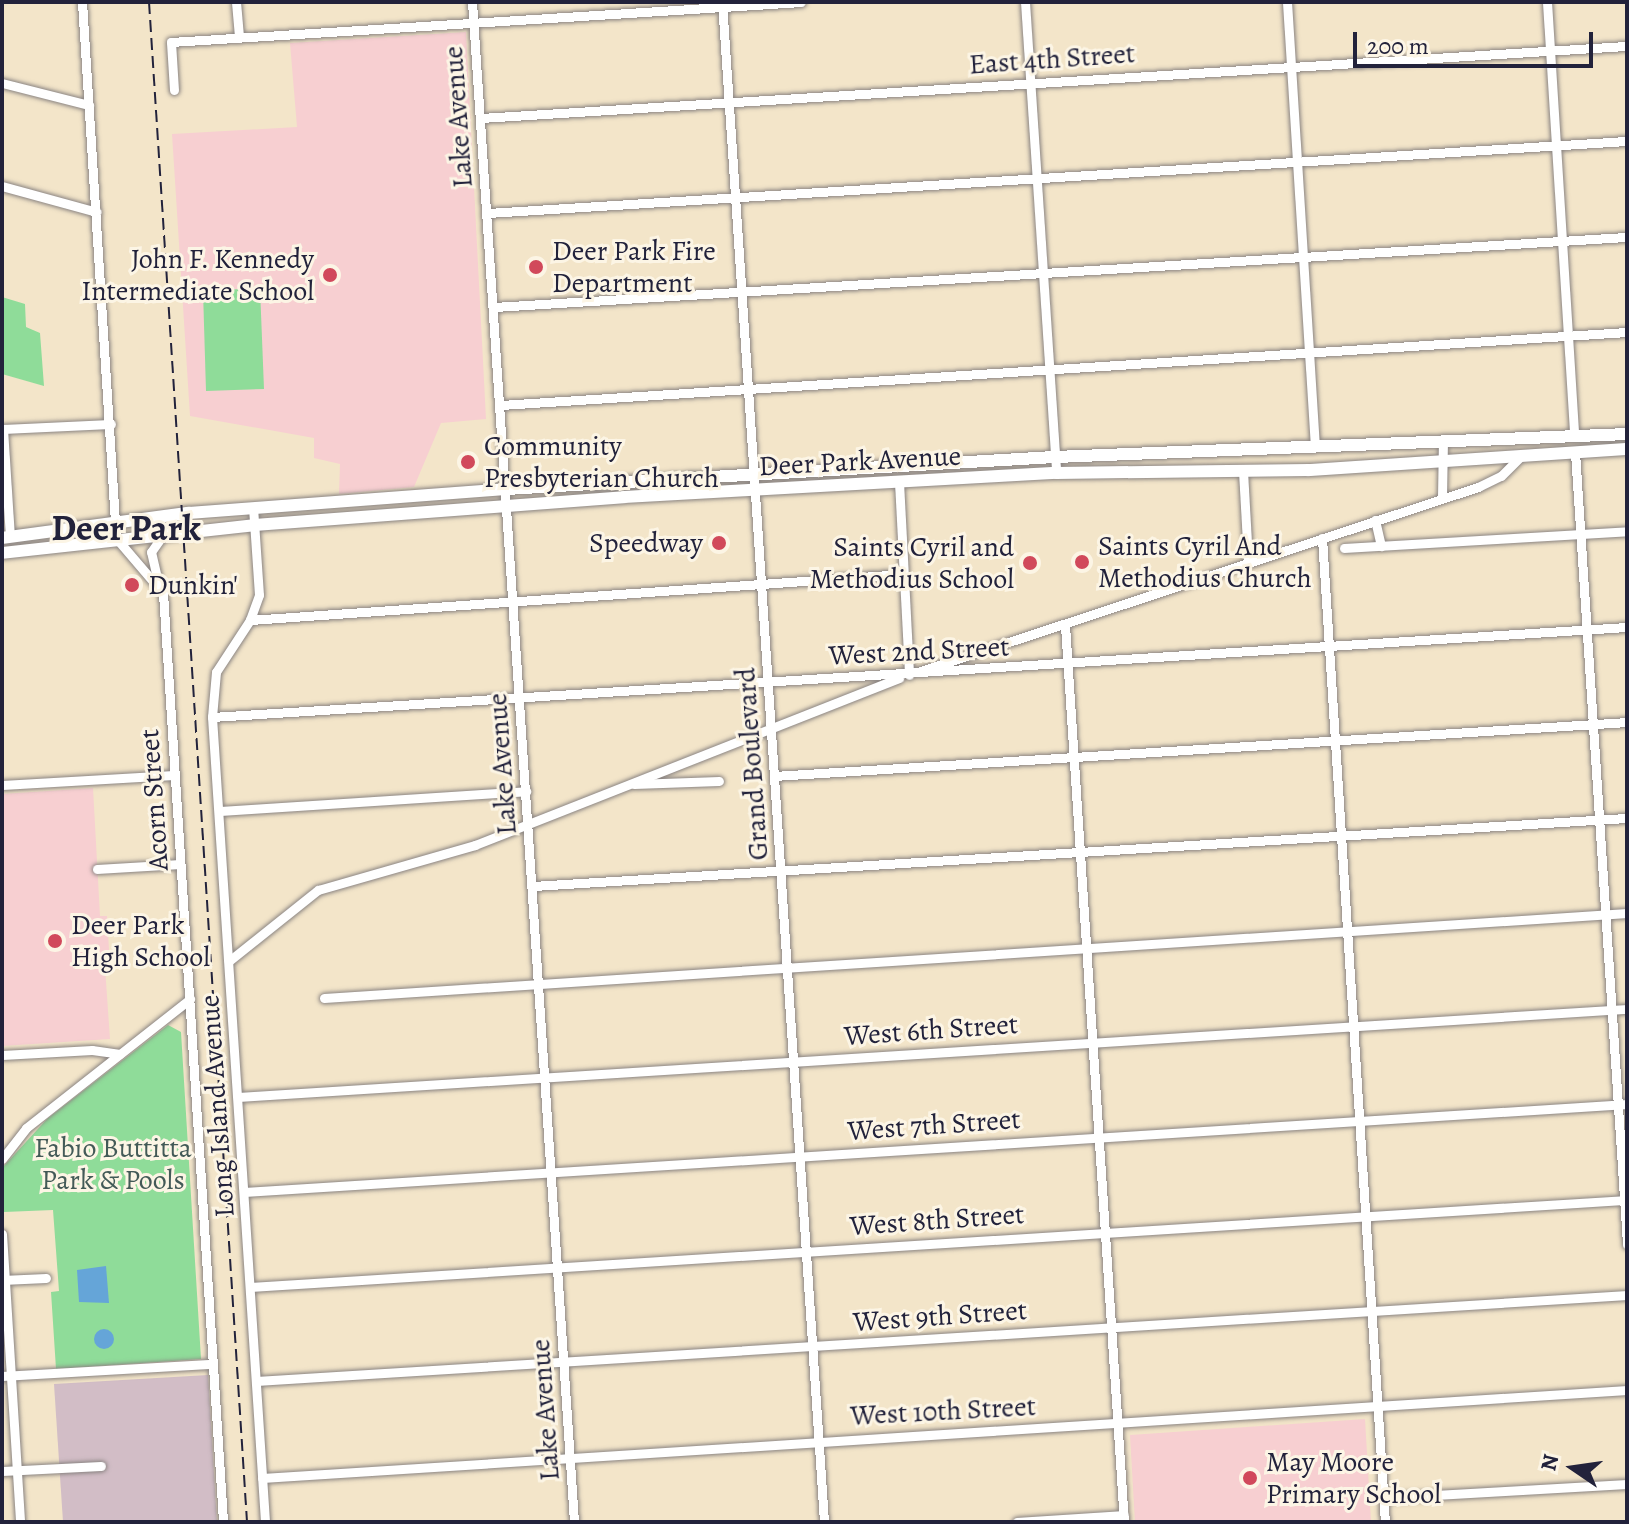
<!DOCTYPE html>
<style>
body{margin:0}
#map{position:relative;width:1629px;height:1524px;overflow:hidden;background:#f3e5c9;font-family:Alegreya,serif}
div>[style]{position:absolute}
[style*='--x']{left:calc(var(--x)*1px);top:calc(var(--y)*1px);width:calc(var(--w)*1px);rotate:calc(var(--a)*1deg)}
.built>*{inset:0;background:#f7cfd1}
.industrial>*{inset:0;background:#d2bdc6}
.green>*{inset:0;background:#8fdc99}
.water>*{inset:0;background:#65a5d8}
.round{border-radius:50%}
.roads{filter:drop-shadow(0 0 2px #8a8482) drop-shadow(0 0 2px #8a8482)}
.minor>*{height:9px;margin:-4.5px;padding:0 4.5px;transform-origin:4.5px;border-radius:4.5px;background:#fff}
.major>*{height:12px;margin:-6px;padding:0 6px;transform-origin:6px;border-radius:6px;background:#fff}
.rail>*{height:2px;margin-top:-1px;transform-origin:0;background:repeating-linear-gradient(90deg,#22223b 0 12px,transparent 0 18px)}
.dots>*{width:22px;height:22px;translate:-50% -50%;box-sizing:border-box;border:4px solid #fcf5e5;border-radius:50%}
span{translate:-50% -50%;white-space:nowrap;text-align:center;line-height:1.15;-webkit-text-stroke:6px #fcf5e5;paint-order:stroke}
.street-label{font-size:28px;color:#22223b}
.poi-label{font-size:28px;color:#22223b}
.left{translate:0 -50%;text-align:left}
.right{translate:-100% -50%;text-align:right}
.park-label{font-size:28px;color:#435a57}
.district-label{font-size:36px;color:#22223b;font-weight:700}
.frame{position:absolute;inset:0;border:4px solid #22223b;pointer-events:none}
.north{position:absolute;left:1533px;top:1428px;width:80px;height:80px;-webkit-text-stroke:6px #fcf5e5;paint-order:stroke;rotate:283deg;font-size:22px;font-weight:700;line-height:32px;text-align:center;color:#22223b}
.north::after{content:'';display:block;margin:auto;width:28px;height:36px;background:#22223b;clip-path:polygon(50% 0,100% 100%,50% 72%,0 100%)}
.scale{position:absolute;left:1353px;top:32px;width:240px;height:36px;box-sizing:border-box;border:4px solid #22223b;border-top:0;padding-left:10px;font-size:24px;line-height:28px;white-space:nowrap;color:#22223b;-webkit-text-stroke:6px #fcf5e5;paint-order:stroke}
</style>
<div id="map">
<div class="built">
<div style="clip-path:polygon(466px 32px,486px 419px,441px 423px,414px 487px,339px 494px,340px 464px,314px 458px,314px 438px,190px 416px,172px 134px,297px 127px,290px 43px)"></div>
<div style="clip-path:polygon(93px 788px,100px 916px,107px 916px,110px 966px,105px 967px,110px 1039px,2px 1046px,2px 794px)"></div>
<div style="clip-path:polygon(1365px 1419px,1371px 1522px,1135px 1522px,1130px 1435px)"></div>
</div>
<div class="industrial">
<div style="clip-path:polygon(208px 1375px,217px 1522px,63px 1522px,54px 1384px)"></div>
</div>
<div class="green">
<div style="clip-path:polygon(260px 288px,264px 389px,206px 391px,203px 291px)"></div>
<div style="clip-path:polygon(2px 297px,25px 304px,26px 327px,40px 333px,44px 386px,2px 374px)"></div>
<div style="clip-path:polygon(168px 1025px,181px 1032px,201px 1359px,56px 1369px,51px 1292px,59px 1291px,53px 1210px,4px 1212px,3px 1167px,47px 1119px)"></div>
</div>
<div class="water">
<div style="clip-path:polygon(106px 1266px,109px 1303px,79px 1302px,77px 1270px)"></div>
<div class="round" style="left:94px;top:1329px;width:20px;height:20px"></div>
</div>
<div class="roads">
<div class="minor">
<div style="--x:82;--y:2;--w:537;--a:86.37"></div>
<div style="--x:116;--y:538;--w:72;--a:49.5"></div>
<div style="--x:163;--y:593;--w:931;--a:86.3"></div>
<div style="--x:236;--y:2;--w:35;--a:85"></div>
<div style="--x:472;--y:2;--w:1523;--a:86.16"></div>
<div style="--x:722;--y:2;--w:1523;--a:86.16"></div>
<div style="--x:1025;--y:2;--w:472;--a:86.2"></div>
<div style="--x:1287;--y:2;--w:445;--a:86.4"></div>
<div style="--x:1547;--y:2;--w:435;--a:86.4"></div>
<div style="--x:2;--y:83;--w:90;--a:14.2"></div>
<div style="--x:174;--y:90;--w:48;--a:-93.6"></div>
<div style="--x:171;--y:42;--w:631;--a:-3.63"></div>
<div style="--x:481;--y:118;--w:1148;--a:-3.6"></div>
<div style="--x:2;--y:186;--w:98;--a:15.3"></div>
<div style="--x:488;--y:213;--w:1141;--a:-3.62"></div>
<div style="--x:494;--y:307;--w:1135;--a:-3.54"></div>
<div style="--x:501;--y:405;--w:1128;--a:-3.71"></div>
<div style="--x:2;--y:429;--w:109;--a:-2.6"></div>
<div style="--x:3;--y:429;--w:108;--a:86.3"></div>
<div style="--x:1575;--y:452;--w:794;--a:86.24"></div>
<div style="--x:1243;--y:471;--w:90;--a:86.8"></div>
<div style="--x:899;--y:482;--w:193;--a:87"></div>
<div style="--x:1442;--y:497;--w:56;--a:-89"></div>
<div style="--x:253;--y:507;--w:88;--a:86.1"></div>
<div style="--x:259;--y:595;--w:27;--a:110"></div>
<div style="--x:250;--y:620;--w:62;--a:123.2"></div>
<div style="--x:216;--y:672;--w:45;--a:95.1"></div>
<div style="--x:212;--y:717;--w:807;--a:86.23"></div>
<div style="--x:1375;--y:520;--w:27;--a:77"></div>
<div style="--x:1322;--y:538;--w:986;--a:86.34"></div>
<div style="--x:1344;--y:548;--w:284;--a:-3.4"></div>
<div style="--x:158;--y:582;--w:31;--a:-103"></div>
<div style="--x:151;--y:552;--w:21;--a:-55"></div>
<div style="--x:250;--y:620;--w:655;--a:-4.03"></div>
<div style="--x:1065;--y:625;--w:899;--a:86.24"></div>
<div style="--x:921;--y:671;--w:587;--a:-18.28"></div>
<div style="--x:1478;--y:487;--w:25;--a:-26"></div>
<div style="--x:1501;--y:476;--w:28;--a:-45"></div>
<div style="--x:212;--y:717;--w:1418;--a:-3.64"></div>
<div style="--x:774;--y:776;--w:855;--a:-3.62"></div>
<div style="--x:634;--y:784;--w:85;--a:-2"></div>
<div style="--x:2;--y:785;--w:172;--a:-3.3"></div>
<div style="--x:220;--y:811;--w:307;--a:-3.7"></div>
<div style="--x:97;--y:869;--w:83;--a:-3.4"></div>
<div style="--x:533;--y:886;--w:1096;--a:-3.56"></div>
<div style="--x:229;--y:961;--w:114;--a:-38.6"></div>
<div style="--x:318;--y:890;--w:163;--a:-16"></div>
<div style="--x:475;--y:845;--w:456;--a:-21.5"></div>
<div style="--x:324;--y:998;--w:1306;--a:-3.73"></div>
<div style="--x:2;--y:1055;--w:90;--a:-3.2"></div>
<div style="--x:92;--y:1050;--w:28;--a:8"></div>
<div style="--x:238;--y:1097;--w:1392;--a:-3.63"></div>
<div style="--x:2;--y:1159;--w:39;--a:-52"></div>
<div style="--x:26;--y:1128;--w:209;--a:-38.2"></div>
<div style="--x:244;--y:1192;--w:1386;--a:-3.64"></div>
<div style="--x:2;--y:1234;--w:289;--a:86.4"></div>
<div style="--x:2;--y:1280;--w:44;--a:-2.6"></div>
<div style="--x:250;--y:1287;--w:1380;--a:-3.62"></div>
<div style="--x:2;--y:1376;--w:211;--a:-3.3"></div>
<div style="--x:256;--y:1381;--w:1374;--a:-3.59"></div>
<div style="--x:2;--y:1471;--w:99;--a:-2.9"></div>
<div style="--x:262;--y:1478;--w:1368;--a:-3.69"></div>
<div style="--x:1383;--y:1498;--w:244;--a:-3.3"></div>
<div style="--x:1017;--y:1522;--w:107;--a:-3.7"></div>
</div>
<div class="major">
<div style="--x:2;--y:538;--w:188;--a:-7.7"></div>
<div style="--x:188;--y:513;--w:319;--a:-4.3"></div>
<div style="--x:506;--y:489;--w:550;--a:-3.34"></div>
<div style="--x:1055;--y:457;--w:572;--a:-2.3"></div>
<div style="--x:2;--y:553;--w:254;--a:-6.3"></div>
<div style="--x:254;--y:525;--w:371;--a:-4.3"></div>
<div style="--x:624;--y:497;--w:433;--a:-3.2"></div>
<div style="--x:1056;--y:473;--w:253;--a:-0.7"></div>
<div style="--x:1309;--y:470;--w:319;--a:-3.8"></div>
</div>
</div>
<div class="rail">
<div style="--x:149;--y:2;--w:1523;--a:86.31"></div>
</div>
<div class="dots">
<div style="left:536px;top:267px;background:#d1495b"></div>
<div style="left:330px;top:275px;background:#d1495b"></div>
<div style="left:468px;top:462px;background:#d1495b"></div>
<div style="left:719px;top:543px;background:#d1495b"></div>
<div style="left:1082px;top:562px;background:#d1495b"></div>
<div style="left:1030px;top:563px;background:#d1495b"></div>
<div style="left:132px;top:585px;background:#d1495b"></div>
<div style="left:55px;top:941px;background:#d1495b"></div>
<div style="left:1250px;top:1478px;background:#d1495b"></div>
</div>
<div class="street-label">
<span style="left:1052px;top:59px;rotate:-4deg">East 4th Street</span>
<span style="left:458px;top:117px;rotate:-94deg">Lake Avenue</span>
<span style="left:860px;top:461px;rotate:-3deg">Deer Park Avenue</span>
<span style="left:919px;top:651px;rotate:-3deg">West 2nd Street</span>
<span style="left:502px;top:764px;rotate:-94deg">Lake Avenue</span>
<span style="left:752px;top:764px;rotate:-94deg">Grand Boulevard</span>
<span style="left:154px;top:800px;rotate:-94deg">Acorn Street</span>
<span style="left:931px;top:1030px;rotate:-4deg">West 6th Street</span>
<span style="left:217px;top:1106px;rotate:-94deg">Long Island Avenue</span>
<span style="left:934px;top:1125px;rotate:-4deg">West 7th Street</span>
<span style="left:937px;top:1220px;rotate:-4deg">West 8th Street</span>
<span style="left:940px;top:1316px;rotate:-4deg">West 9th Street</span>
<span style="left:545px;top:1410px;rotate:-94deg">Lake Avenue</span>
<span style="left:943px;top:1411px;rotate:-3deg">West 10th Street</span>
</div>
<div class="poi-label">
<span class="left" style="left:552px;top:267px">Deer Park Fire<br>Department</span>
<span class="right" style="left:314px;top:275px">John F. Kennedy<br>Intermediate School</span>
<span class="left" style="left:484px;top:462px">Community<br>Presbyterian Church</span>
<span class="right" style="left:703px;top:543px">Speedway</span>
<span class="left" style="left:1098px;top:562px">Saints Cyril And<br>Methodius Church</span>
<span class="right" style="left:1014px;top:563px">Saints Cyril and<br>Methodius School</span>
<span class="left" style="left:148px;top:585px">Dunkin'</span>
<span class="left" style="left:71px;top:941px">Deer Park<br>High School</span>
<span class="left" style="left:1266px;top:1478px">May Moore<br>Primary School</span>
</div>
<div class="park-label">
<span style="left:113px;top:1164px">Fabio Buttitta<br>Park &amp; Pools</span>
</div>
<div class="district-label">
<span style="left:126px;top:528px">Deer Park</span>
</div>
<div class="frame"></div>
<div class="north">N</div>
<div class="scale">200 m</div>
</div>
